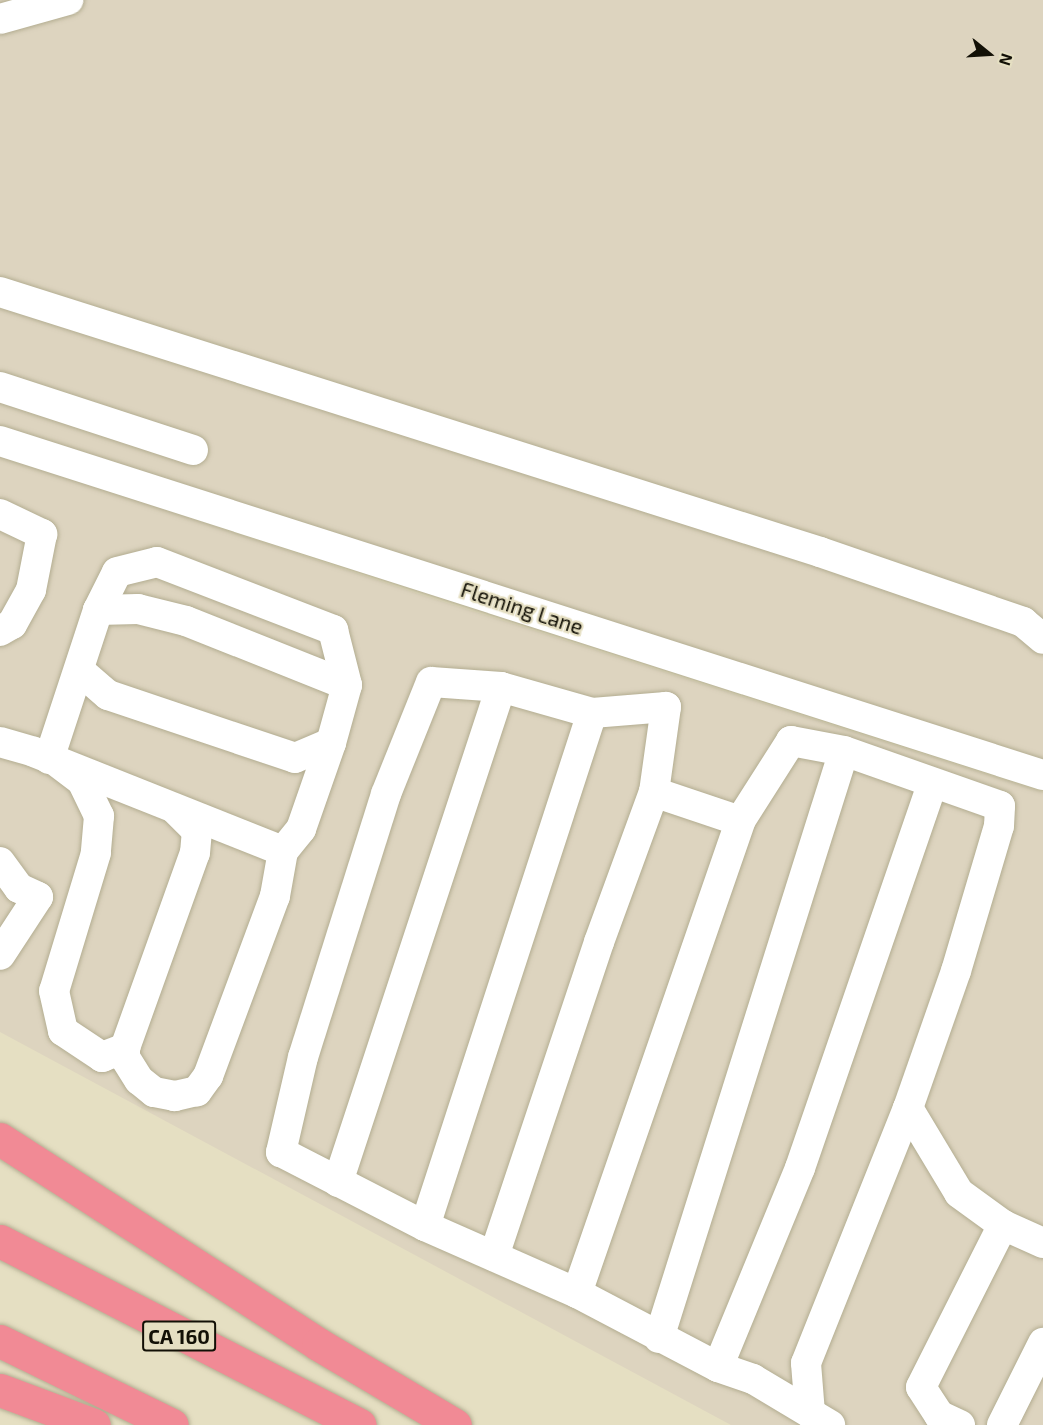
<!DOCTYPE html>
<style>
body{margin:0}
#map{position:relative;width:1043px;height:1425px;overflow:hidden;background:#e5dfc2;font-family:"Exo 2",sans-serif}
div>[style]{position:absolute}
[style*='--x']{left:calc(var(--x)*1px);top:calc(var(--y)*1px);width:calc(var(--w)*1px);rotate:calc(var(--a)*1deg)}
.industrial>*{inset:0;background:#ddd4bf}
.roads{filter:drop-shadow(0 0 2px #b3ad91) drop-shadow(0 0 2px #b3ad91)}
.minor>*{height:30px;margin:-15px;padding:0 15px;transform-origin:15px;border-radius:15px;background:#fff}
.highway>*{height:33px;margin:-16.5px;padding:0 16.5px;transform-origin:16.5px;border-radius:16.5px;background:#f18a95}
span{translate:-50% -50%;white-space:nowrap;text-align:center;line-height:1.15;-webkit-text-stroke:4.5px #e5dfc2;paint-order:stroke}
.shield-label span{padding:2px 4px;background:#e5dfc2;border:2px solid;border-radius:4px;-webkit-text-stroke-width:0}
.shield-label{font-size:20px;color:#121006;font-weight:700}
.street-label{font-size:21px;color:#121006}
.north{position:absolute;left:959px;top:24px;width:60px;height:60px;-webkit-text-stroke:4px #e5dfc2;paint-order:stroke;rotate:108deg;font-size:16px;font-weight:700;line-height:24px;text-align:center;color:#121006}
.north::after{content:'';display:block;margin:auto;width:21px;height:27px;background:#121006;clip-path:polygon(50% 0,100% 100%,50% 72%,0 100%)}
</style>
<div id="map">
<div class="industrial">
<div style="clip-path:polygon(0 0,1043px 0,1043px 764px,0 429px)"></div>
<div style="clip-path:polygon(0 455px,419px 594px,1043px 792px,1043px 1425px,731px 1425px,0 1032px)"></div>
</div>
<div class="roads">
<div class="minor">
<div style="--x:0;--y:19;--w:71;--a:-15.6"></div>
<div style="--x:0;--y:292;--w:860;--a:17.59"></div>
<div style="--x:820;--y:552;--w:215;--a:19"></div>
<div style="--x:1023;--y:622;--w:26;--a:40"></div>
<div style="--x:0;--y:387;--w:203;--a:18.1"></div>
<div style="--x:0;--y:441;--w:1095;--a:17.76"></div>
<div style="--x:0;--y:514;--w:47;--a:25.5"></div>
<div style="--x:42;--y:534;--w:57;--a:101.1"></div>
<div style="--x:31;--y:590;--w:39;--a:119"></div>
<div style="--x:12;--y:624;--w:14;--a:150"></div>
<div style="--x:98;--y:610;--w:40;--a:-1.4"></div>
<div style="--x:138;--y:609;--w:49;--a:14"></div>
<div style="--x:186;--y:621;--w:173;--a:21.7"></div>
<div style="--x:79;--y:670;--w:38;--a:41"></div>
<div style="--x:108;--y:695;--w:197;--a:18.6"></div>
<div style="--x:295;--y:758;--w:39;--a:-23"></div>
<div style="--x:0;--y:742;--w:35;--a:16"></div>
<div style="--x:34;--y:752;--w:268;--a:21.7"></div>
<div style="--x:49;--y:759;--w:157;--a:-71.8"></div>
<div style="--x:98;--y:610;--w:42;--a:-63.4"></div>
<div style="--x:117;--y:572;--w:41;--a:-14"></div>
<div style="--x:157;--y:562;--w:189;--a:21.1"></div>
<div style="--x:333;--y:630;--w:57;--a:75.7"></div>
<div style="--x:347;--y:685;--w:60;--a:105.4"></div>
<div style="--x:331;--y:743;--w:91;--a:109.2"></div>
<div style="--x:301;--y:829;--w:28;--a:129"></div>
<div style="--x:283;--y:851;--w:46;--a:100.1"></div>
<div style="--x:275;--y:896;--w:192;--a:110.4"></div>
<div style="--x:208;--y:1076;--w:19;--a:126"></div>
<div style="--x:197;--y:1091;--w:23;--a:167"></div>
<div style="--x:175;--y:1096;--w:21;--a:-169"></div>
<div style="--x:154;--y:1092;--w:19;--a:-141"></div>
<div style="--x:139;--y:1080;--w:26;--a:-122"></div>
<div style="--x:125;--y:1058;--w:10;--a:-90"></div>
<div style="--x:57;--y:762;--w:31;--a:37"></div>
<div style="--x:82;--y:781;--w:39;--a:64"></div>
<div style="--x:99;--y:816;--w:37;--a:95"></div>
<div style="--x:96;--y:853;--w:144;--a:106.9"></div>
<div style="--x:54;--y:991;--w:41;--a:77.3"></div>
<div style="--x:63;--y:1031;--w:47;--a:33.7"></div>
<div style="--x:102;--y:1057;--w:25;--a:-21"></div>
<div style="--x:125;--y:1048;--w:207;--a:-70.3"></div>
<div style="--x:195;--y:853;--w:22;--a:-85"></div>
<div style="--x:197;--y:831;--w:31;--a:-135"></div>
<div style="--x:0;--y:862;--w:32;--a:54"></div>
<div style="--x:19;--y:888;--w:21;--a:25"></div>
<div style="--x:38;--y:897;--w:69;--a:123.2"></div>
<div style="--x:908;--y:1108;--w:99;--a:59"></div>
<div style="--x:959;--y:1193;--w:54;--a:36"></div>
<div style="--x:338;--y:1182;--w:521;--a:-71.77"></div>
<div style="--x:425;--y:1226;--w:539;--a:-71.97"></div>
<div style="--x:494;--y:1256;--w:331;--a:-71.5"></div>
<div style="--x:599;--y:942;--w:160;--a:-69.9"></div>
<div style="--x:577;--y:1293;--w:499;--a:-70.9"></div>
<div style="--x:659;--y:1338;--w:615;--a:-72.51"></div>
<div style="--x:718;--y:1367;--w:215;--a:-67.6"></div>
<div style="--x:800;--y:1168;--w:406;--a:-71"></div>
<div style="--x:810;--y:1413;--w:50;--a:-94.6"></div>
<div style="--x:806;--y:1363;--w:275;--a:-68.2"></div>
<div style="--x:908;--y:1108;--w:145;--a:-70.7"></div>
<div style="--x:956;--y:971;--w:151;--a:-73.5"></div>
<div style="--x:999;--y:826;--w:20;--a:-87"></div>
<div style="--x:1000;--y:806;--w:165;--a:-160.6"></div>
<div style="--x:844;--y:751;--w:54;--a:-169.3"></div>
<div style="--x:791;--y:741;--w:95;--a:122.5"></div>
<div style="--x:740;--y:821;--w:91;--a:-161.4"></div>
<div style="--x:654;--y:792;--w:86;--a:-82"></div>
<div style="--x:666;--y:707;--w:74;--a:175.4"></div>
<div style="--x:592;--y:713;--w:95;--a:-164.1"></div>
<div style="--x:501;--y:687;--w:70;--a:-175.9"></div>
<div style="--x:431;--y:682;--w:121;--a:111.9"></div>
<div style="--x:386;--y:794;--w:276;--a:107.5"></div>
<div style="--x:303;--y:1057;--w:98;--a:103"></div>
<div style="--x:281;--y:1152;--w:162;--a:27.2"></div>
<div style="--x:425;--y:1226;--w:166;--a:23.8"></div>
<div style="--x:577;--y:1293;--w:159;--a:27.7"></div>
<div style="--x:718;--y:1367;--w:37;--a:19"></div>
<div style="--x:753;--y:1379;--w:90;--a:30.9"></div>
<div style="--x:960;--y:1425;--w:23;--a:-155"></div>
<div style="--x:939;--y:1415;--w:33;--a:-123"></div>
<div style="--x:921;--y:1387;--w:182;--a:-63.2"></div>
<div style="--x:1003;--y:1225;--w:44;--a:24.2"></div>
<div style="--x:1002;--y:1425;--w:92;--a:-63.4"></div>
</div>
<div class="highway">
<div style="--x:0;--y:1139;--w:378;--a:32.8"></div>
<div style="--x:318;--y:1344;--w:159;--a:30.6"></div>
<div style="--x:0;--y:1241;--w:404;--a:27.1"></div>
<div style="--x:0;--y:1341;--w:191;--a:26"></div>
<div style="--x:0;--y:1390;--w:100;--a:20.4"></div>
</div>
</div>
<div class="shield-label">
<span style="left:179px;top:1336px">CA 160</span>
</div>
<div class="street-label">
<span style="left:522px;top:608px;rotate:18deg">Fleming Lane</span>
</div>
<div class="north">N</div>
</div>
